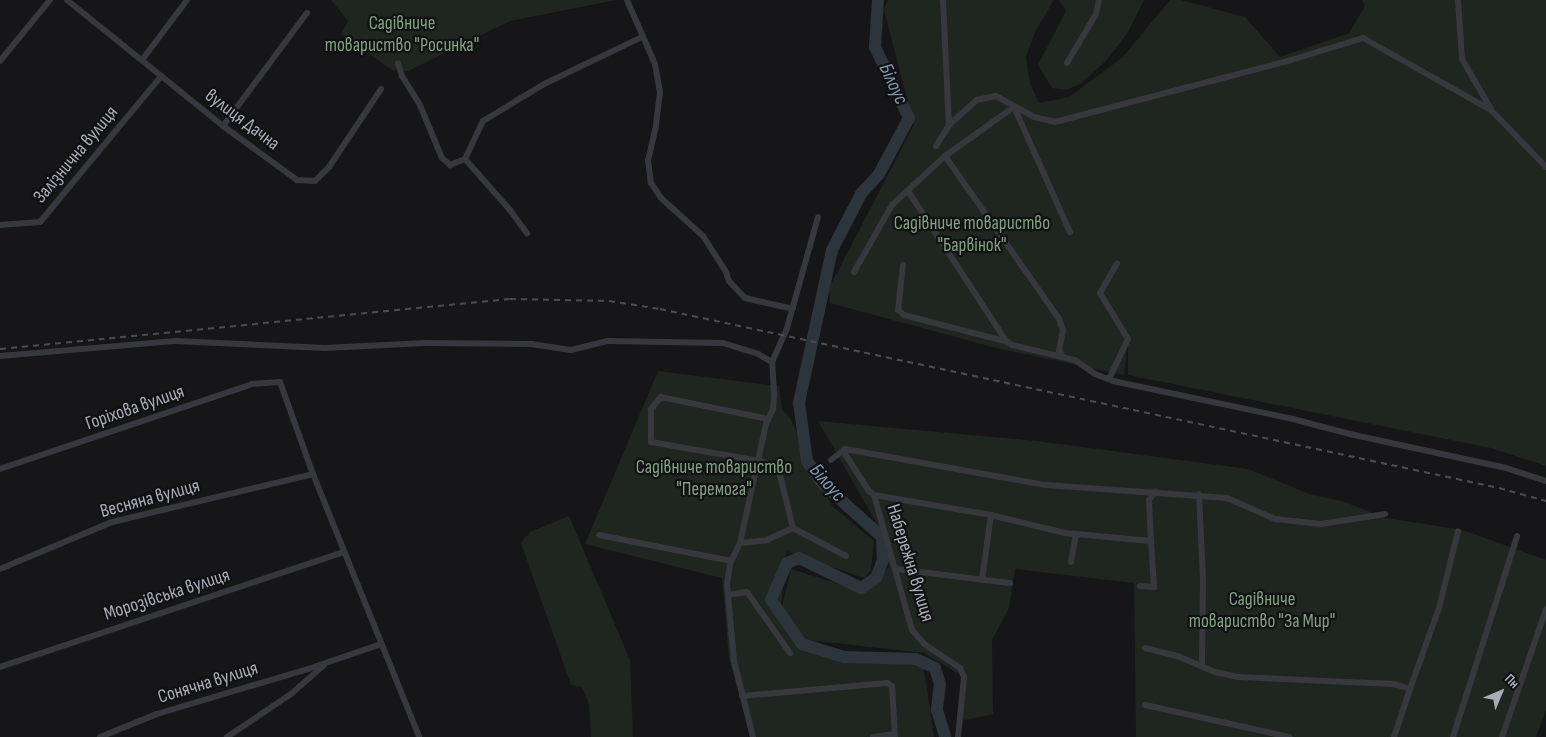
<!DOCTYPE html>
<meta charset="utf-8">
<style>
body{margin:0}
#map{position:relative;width:1546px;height:737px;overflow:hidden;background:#161618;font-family:"Sofia Sans Condensed",sans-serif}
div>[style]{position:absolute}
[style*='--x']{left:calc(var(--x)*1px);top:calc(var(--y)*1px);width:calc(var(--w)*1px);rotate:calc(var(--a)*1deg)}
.green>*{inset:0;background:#1e261f}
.river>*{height:12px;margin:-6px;padding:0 6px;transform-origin:6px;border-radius:6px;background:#2c353c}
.minor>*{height:6px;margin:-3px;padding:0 3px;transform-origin:3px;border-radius:3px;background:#37383d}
.rail>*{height:2px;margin-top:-1px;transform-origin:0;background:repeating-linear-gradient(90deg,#4a4c52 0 6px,transparent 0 11px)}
span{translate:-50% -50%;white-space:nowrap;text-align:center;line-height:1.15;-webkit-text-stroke:4.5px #111113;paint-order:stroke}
.park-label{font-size:19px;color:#7fa381}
.street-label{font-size:19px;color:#a8adb8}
.water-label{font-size:20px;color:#7f9bb3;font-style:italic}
.north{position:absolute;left:1476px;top:667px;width:50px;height:50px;-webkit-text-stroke:4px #111113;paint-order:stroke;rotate:45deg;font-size:14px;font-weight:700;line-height:20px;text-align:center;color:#a8adb8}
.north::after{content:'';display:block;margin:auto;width:18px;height:22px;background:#a8adb8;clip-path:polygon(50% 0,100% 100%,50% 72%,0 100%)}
</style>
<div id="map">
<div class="green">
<div style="clip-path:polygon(331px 0,616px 0,510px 21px,408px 71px,392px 70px,341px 34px,348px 21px)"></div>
<div style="clip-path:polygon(888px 0,1054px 0,1035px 32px,1026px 57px,1030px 83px,1039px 103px,1069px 97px,1123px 57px,1170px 0,1181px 0,1245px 17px,1280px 57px,1349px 33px,1365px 6px,1362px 0,1546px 0,1546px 466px,1491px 448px,1128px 375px,1128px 341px,1124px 375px,1000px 349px,830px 303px,829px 288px,914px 125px,884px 10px)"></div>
<div style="clip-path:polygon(1059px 0,1144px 0,1128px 32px,1107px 60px,1080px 84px,1066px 90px,1052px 88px,1038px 65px,1066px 11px)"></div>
<div style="clip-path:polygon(658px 371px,779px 386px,782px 410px,790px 418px,832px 506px,874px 541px,871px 570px,864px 578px,786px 551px,780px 619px,796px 641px,813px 653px,923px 663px,934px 737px,751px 737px,729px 659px,722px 578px,585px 544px)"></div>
<div style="clip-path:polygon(818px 421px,1037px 441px,1248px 469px,1312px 495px,1342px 501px,1386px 518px,1463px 530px,1546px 560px,1546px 710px,1536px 737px,1136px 737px,1134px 583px,1015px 569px,1009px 608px,992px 640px,993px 714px,960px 721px,964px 677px,924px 653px,807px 640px,782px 607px,791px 569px,865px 592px,889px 567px,884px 536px)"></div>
<div style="clip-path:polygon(569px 516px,630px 660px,633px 737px,591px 737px,589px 704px,582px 687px,571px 685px,521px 543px,530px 532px)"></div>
</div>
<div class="river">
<div style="--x:878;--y:0;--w:47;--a:93.7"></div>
<div style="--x:875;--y:47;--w:79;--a:64.4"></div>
<div style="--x:909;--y:118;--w:64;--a:118.2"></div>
<div style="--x:879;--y:174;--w:27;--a:132"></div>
<div style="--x:861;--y:194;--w:63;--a:117.4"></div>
<div style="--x:832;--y:250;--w:157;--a:102.2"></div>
<div style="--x:799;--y:403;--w:59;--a:82.1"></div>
<div style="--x:807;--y:461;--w:28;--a:55"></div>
<div style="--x:823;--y:484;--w:79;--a:41.9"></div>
<div style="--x:882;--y:537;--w:23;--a:88"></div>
<div style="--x:883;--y:560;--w:19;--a:111"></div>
<div style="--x:876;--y:578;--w:18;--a:146"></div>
<div style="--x:861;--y:588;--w:69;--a:-154.2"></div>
<div style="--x:799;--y:558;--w:13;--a:157"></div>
<div style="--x:787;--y:563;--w:40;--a:113.4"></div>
<div style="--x:771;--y:600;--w:54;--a:54.8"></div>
<div style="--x:802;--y:644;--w:44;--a:17.2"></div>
<div style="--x:844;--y:657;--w:72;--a:1.6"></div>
<div style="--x:916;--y:659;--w:21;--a:25"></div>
<div style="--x:935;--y:668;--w:17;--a:73"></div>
<div style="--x:940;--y:684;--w:26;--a:97"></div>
<div style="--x:937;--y:710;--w:28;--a:73"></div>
</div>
<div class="minor">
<div style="--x:67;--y:0;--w:201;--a:38.9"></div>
<div style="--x:223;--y:126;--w:92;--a:36.1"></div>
<div style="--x:297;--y:180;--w:18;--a:3"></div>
<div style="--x:315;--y:181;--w:20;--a:-45"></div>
<div style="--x:329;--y:167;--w:94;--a:-56.3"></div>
<div style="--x:627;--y:0;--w:70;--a:66.4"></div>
<div style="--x:655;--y:64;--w:28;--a:80"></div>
<div style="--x:660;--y:92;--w:34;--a:97"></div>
<div style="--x:656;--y:126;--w:35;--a:103"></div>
<div style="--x:648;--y:160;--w:23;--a:83"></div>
<div style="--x:651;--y:183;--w:18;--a:56"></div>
<div style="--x:661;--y:198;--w:57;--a:42.1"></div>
<div style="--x:703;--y:236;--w:43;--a:57.4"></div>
<div style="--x:726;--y:272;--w:9;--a:72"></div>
<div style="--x:729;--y:281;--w:23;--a:47"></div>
<div style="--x:745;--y:298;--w:49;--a:12.9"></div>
<div style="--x:943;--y:0;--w:125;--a:87.3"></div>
<div style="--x:1458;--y:0;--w:59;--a:86.1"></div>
<div style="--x:1462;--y:59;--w:58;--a:59.9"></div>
<div style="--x:142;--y:60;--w:75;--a:-53.1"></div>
<div style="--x:0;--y:61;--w:79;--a:-50.7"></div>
<div style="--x:398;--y:63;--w:14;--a:73"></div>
<div style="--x:402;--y:76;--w:34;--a:58"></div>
<div style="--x:420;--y:105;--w:57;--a:67.5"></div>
<div style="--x:442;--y:158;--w:11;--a:41"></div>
<div style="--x:450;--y:165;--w:16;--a:-22"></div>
<div style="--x:465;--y:159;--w:42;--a:-64.7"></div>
<div style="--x:483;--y:121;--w:71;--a:-31.2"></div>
<div style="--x:544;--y:84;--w:109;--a:-25.6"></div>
<div style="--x:1067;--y:63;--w:57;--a:-59.4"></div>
<div style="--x:1096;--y:14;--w:14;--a:-78"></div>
<div style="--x:1014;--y:107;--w:137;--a:65.9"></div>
<div style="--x:223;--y:126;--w:141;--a:-53.4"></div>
<div style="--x:936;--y:146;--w:25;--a:-58"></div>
<div style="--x:949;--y:125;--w:38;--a:-42"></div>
<div style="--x:977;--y:100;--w:19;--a:-12"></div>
<div style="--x:996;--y:96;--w:43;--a:28.9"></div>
<div style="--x:1034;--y:117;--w:22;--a:13"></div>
<div style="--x:1055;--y:122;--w:244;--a:-14.7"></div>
<div style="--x:1291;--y:60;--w:75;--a:-17"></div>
<div style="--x:1363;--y:38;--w:147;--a:29.4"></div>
<div style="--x:1491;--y:110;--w:79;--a:46"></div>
<div style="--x:945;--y:156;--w:199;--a:55"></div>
<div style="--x:1059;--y:319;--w:12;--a:70"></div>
<div style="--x:1063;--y:330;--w:21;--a:101"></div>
<div style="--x:1059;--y:351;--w:7;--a:56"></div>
<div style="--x:465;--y:159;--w:68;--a:48.6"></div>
<div style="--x:510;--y:210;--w:29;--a:54"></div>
<div style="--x:908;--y:191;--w:179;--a:56.8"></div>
<div style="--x:1006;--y:341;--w:7;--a:34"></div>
<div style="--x:1012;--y:345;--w:65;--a:13.4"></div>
<div style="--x:1075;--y:360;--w:24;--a:35"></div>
<div style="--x:1095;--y:374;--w:19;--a:21"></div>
<div style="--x:1113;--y:381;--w:180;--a:11.9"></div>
<div style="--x:1289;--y:418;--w:67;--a:14.7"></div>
<div style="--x:1354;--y:435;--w:156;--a:12.2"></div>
<div style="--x:1506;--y:468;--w:42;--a:18"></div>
<div style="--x:0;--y:225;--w:40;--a:-4.3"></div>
<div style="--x:40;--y:222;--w:190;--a:-50.3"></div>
<div style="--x:903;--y:265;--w:45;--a:96.3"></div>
<div style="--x:898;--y:310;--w:8;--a:40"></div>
<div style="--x:904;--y:315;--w:107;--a:14.6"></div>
<div style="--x:854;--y:272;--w:77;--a:-60.4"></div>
<div style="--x:892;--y:205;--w:72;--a:-42.8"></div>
<div style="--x:945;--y:156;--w:85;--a:-35.4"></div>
<div style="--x:0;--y:356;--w:177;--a:-4.9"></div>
<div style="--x:176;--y:341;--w:149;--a:2.7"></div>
<div style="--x:325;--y:348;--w:101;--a:-2.8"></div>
<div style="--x:426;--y:343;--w:105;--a:0.5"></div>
<div style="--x:531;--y:344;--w:40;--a:8.5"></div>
<div style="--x:571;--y:350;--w:38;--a:-14"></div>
<div style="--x:608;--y:341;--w:115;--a:1"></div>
<div style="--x:723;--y:343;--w:37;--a:17"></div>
<div style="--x:758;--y:354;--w:16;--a:30"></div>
<div style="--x:1109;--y:379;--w:44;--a:-64.6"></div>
<div style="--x:1128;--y:339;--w:54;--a:-121.3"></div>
<div style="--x:1100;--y:293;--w:34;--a:-60"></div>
<div style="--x:768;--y:419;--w:109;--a:-168.4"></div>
<div style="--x:661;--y:397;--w:16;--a:130"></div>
<div style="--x:651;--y:409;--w:33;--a:90"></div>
<div style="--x:651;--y:442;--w:111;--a:9.9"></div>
<div style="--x:760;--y:461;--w:15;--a:20"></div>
<div style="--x:774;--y:466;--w:11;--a:56"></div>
<div style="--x:780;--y:475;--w:55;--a:76.2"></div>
<div style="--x:793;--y:528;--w:60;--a:27.8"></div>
<div style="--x:843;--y:451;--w:48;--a:57"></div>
<div style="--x:869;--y:491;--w:6;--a:39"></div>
<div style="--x:874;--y:495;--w:119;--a:9.7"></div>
<div style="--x:991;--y:515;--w:76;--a:13.7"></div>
<div style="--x:1065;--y:533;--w:86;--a:5.3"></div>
<div style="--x:1151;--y:541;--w:41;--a:-92.8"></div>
<div style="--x:1149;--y:500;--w:11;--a:-52"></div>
<div style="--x:831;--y:460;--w:18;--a:-38"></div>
<div style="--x:845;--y:449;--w:204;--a:10.2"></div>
<div style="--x:1046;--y:485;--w:181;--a:4.1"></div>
<div style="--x:1227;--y:498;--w:52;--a:23.6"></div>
<div style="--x:1275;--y:519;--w:46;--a:6.2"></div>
<div style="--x:1321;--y:524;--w:65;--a:-8.9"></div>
<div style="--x:0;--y:469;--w:266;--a:-18.6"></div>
<div style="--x:252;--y:384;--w:28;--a:-4"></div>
<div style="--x:280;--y:382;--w:98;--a:70.3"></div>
<div style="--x:313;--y:474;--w:284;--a:68"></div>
<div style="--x:1199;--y:494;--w:86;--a:87.3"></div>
<div style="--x:1203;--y:580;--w:86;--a:90.7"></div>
<div style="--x:874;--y:495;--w:140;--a:74.3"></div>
<div style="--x:912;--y:630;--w:18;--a:49"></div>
<div style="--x:924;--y:644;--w:43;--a:33.7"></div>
<div style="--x:960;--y:668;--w:10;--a:66"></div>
<div style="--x:964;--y:677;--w:60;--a:95.7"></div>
<div style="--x:599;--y:535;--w:135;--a:11.1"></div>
<div style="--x:740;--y:543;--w:27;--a:-6"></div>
<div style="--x:767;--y:540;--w:29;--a:-25"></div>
<div style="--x:1071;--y:562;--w:28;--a:-80"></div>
<div style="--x:0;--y:569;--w:121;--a:-22.8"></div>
<div style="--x:112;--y:522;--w:207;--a:-13.4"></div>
<div style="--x:896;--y:569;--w:115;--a:7"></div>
<div style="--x:982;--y:579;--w:65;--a:-82"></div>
<div style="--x:1140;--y:586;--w:14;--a:4"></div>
<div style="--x:1154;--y:587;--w:46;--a:-93.7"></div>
<div style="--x:728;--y:595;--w:19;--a:-9"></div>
<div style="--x:747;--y:592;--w:75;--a:54.8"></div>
<div style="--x:1145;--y:648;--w:34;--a:14"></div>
<div style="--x:1178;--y:656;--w:40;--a:23.4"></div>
<div style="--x:1215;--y:672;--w:25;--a:12"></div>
<div style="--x:1239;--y:677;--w:155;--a:2.6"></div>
<div style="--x:1394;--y:684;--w:17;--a:17"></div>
<div style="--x:1410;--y:689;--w:51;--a:108.4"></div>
<div style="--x:0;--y:667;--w:363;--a:-18.5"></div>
<div style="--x:1410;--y:689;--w:86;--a:-70.3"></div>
<div style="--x:1439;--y:608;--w:79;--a:-76.1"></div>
<div style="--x:742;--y:696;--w:146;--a:-5.1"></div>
<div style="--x:887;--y:683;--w:6;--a:31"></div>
<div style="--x:892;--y:686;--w:51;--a:86.6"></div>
<div style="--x:1145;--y:705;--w:148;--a:12.5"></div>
<div style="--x:100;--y:737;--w:61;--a:-22"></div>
<div style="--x:157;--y:714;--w:158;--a:-16.6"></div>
<div style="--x:308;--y:669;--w:77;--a:-18.9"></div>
<div style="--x:227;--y:737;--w:77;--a:-33.9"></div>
<div style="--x:291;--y:694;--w:44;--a:-41.3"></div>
<div style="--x:753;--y:737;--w:78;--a:-104"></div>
<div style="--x:734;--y:661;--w:77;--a:-95.2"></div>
<div style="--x:727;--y:584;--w:20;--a:-81"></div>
<div style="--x:730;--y:564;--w:23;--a:-65"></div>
<div style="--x:740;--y:543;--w:122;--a:-77.7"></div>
<div style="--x:766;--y:424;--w:17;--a:-65"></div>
<div style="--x:773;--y:409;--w:14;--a:-86"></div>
<div style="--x:774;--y:395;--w:33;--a:-93"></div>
<div style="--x:772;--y:362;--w:37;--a:-66"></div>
<div style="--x:787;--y:328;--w:115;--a:-74.4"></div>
<div style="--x:873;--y:737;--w:22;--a:-8"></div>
<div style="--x:1453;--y:737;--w:211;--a:-72.3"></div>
<div style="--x:1502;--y:737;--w:135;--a:-71"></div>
</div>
<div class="rail">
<div style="--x:0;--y:349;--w:512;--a:-5.6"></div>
<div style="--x:510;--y:299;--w:99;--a:1.2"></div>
<div style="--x:609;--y:301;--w:52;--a:8.9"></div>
<div style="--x:660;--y:309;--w:858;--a:12.04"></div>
<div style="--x:1499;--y:488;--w:49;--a:15.5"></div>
</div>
<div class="park-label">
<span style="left:402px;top:35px">Садівниче<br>товариство "Росинка"</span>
<span style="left:972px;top:235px">Садівниче товариство<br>"Барвінок"</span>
<span style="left:714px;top:479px">Садівниче товариство<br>"Перемога"</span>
<span style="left:1262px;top:611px">Садівниче<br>товариство "За Мир"</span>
</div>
<div class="street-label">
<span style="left:242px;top:120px;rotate:37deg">вулиця Дачна</span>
<span style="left:76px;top:155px;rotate:-50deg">Залізнична вулиця</span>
<span style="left:135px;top:408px;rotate:-19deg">Горіхова вулиця</span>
<span style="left:150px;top:499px;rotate:-15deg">Весняна вулиця</span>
<span style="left:910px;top:563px;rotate:73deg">Набережна вулиця</span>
<span style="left:167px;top:595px;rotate:-18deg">Морозівська вулиця</span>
<span style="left:208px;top:683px;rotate:-17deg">Сонячна вулиця</span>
</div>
<div class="water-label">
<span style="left:893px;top:84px;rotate:65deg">Білоус</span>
<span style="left:827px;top:483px;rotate:49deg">Білоус</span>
</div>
<div class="north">Пн</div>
</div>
